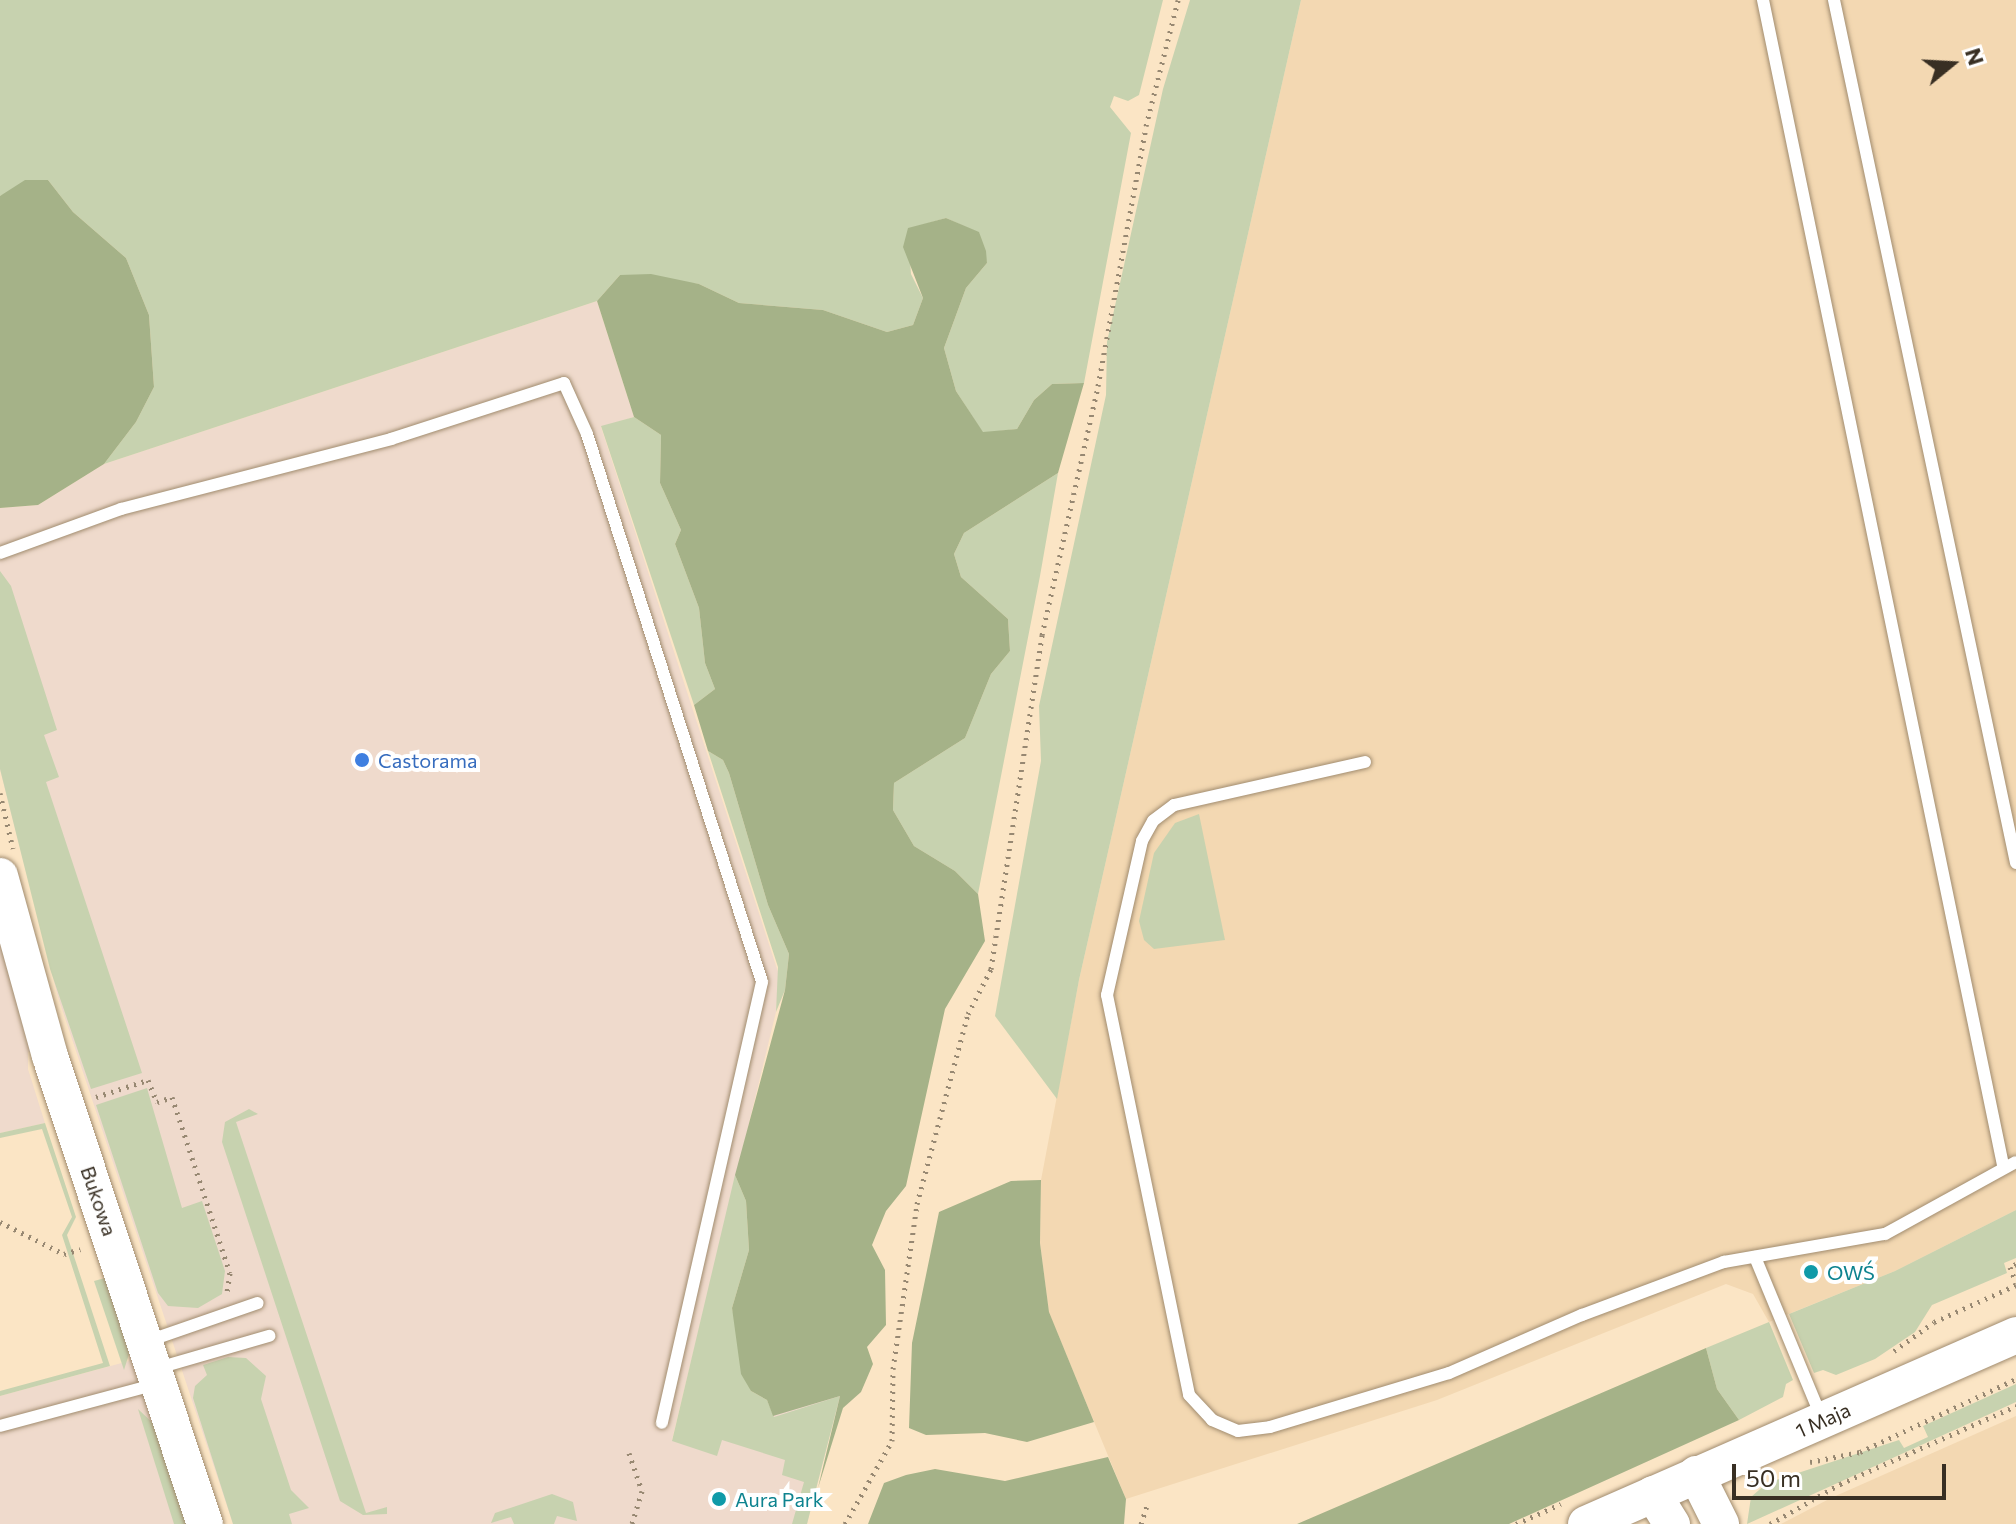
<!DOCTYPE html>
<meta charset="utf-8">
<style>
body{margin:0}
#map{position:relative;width:2016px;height:1524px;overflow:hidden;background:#fbe5c5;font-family:Commissioner,sans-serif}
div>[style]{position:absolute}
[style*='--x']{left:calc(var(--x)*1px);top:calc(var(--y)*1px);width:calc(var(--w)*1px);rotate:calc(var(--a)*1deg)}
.commercial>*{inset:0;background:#efdacc}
.built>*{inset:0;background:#f3d8b2}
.green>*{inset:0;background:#c7d2af}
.forest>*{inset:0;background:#a5b288}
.path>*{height:5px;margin-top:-2.5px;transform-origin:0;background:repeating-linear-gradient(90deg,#978872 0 2px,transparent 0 8px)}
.roads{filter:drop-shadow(0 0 2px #a18c6f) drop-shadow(0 0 2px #a18c6f)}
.lane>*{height:12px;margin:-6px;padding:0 6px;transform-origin:6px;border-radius:6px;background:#fff}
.secondary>*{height:36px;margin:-18px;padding:0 18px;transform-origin:18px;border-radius:18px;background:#fff}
.dots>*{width:22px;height:22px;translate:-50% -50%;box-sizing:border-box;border:4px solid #fff;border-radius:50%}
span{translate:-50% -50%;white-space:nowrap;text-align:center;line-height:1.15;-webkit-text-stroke:8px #fff;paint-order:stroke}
.shop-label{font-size:20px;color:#366cbe}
.left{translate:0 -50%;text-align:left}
.street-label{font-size:20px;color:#382f23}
.culture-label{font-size:20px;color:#0d838f}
.north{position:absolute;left:1912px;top:24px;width:80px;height:80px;-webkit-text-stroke:6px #fff;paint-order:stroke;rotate:72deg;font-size:22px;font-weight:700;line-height:32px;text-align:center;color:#382f23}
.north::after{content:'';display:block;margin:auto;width:28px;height:36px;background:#382f23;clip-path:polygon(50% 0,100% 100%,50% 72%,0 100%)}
.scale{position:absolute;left:1732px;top:1464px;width:214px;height:36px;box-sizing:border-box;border:4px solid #382f23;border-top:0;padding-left:10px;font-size:24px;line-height:28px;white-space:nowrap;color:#382f23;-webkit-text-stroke:6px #fff;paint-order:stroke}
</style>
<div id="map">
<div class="commercial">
<div style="clip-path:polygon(597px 301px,634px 417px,601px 427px,779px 975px,776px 1012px,672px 1440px,840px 1396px,807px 1524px,233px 1524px,58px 997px,0 769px,0 508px,38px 505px,104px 464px)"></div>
<div style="clip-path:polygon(0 921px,33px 1051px,28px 1052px,28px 1069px,45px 1123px,0 1133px)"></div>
<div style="clip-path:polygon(130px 1351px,188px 1524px,0 1524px,0 1396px,129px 1361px)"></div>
</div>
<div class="built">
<div style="clip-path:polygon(1301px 0,2016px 0,2016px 1210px,1895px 1271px,1769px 1322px,1753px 1294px,1726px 1284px,1437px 1400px,1126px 1499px,1049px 1313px,1040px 1243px,1041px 1180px,1079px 980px)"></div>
<div style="clip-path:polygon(2016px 1416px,2016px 1524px,1781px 1524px,1831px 1498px)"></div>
</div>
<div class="green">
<div style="clip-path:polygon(0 0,1163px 0,1139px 95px,1128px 101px,1114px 96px,1110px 107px,1131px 133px,1084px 383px,1052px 384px,1034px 400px,1017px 429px,983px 433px,956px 391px,944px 348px,966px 288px,987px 263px,979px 233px,946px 218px,908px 229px,911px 274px,923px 298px,913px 325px,887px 332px,823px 310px,739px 303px,699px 284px,620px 275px,597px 301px,104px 464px,136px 422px,154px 387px,149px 315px,126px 258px,73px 212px,48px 180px,0 196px)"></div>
<div style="clip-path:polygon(1190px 0,1301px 0,1079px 980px,1057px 1099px,995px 1016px,1041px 761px,1039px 706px,1106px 395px,1107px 342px,1163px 89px)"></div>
<div style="clip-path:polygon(634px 417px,661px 435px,660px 483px,681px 530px,675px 544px,699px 608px,705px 663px,715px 689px,694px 705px,601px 426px)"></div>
<div style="clip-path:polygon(1058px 473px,1040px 576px,978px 894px,955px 871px,914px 846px,893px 810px,894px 783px,965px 738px,991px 674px,1010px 651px,1008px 619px,961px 577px,954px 554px,964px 533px)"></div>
<div style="clip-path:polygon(0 571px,11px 586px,57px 730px,44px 735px,59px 777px,46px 782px,142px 1073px,91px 1089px,50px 969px,0 769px)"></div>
<div style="clip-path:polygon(708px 751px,723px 760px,729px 773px,768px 905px,789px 954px,785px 990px,776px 1012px,778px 967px)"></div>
<div style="clip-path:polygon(1199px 814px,1225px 940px,1154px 949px,1144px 940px,1139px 921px,1154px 853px,1175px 823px)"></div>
<div style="clip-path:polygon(147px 1088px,182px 1208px,202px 1201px,225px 1271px,222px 1294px,198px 1308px,168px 1306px,158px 1293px,96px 1105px)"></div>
<div style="clip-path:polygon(249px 1109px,258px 1114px,236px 1122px,366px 1513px,387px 1507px,387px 1514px,363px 1515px,340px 1501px,222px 1142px,225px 1122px)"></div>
<div style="clip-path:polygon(45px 1123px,76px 1217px,67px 1235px,110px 1366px,0 1396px,0 1391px,103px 1363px,62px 1235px,72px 1217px,42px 1129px,0 1138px,0 1133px)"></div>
<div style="clip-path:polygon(735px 1175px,746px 1201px,749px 1250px,732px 1308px,751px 1391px,767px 1400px,774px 1417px,840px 1396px,807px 1524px,792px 1524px,804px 1482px,782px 1475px,785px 1460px,722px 1440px,717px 1456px,672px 1441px)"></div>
<div style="clip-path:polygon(2016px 1210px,2016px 1258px,2004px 1263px,2007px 1273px,1932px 1305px,1915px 1332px,1875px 1359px,1836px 1375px,1823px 1370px,1814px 1373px,1789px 1314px,1895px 1271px)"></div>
<div style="clip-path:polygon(105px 1278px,130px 1351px,124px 1370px,94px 1281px)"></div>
<div style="clip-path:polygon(1769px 1322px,1793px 1380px,1786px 1384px,1783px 1397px,1739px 1420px,1717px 1389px,1706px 1348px)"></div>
<div style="clip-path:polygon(228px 1357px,246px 1358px,266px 1376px,261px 1399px,291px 1490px,309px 1508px,289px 1514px,292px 1524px,233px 1524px,193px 1398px,195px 1386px,207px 1375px,203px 1365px)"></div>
<div style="clip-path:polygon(2016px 1384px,2016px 1402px,1747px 1524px,1751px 1497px,1767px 1483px,1899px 1440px,1904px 1448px,1928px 1437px,1923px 1426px)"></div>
<div style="clip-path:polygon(138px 1409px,156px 1426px,188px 1524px,174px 1524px)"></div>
<div style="clip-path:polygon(552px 1494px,573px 1502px,577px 1521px,557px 1516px,554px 1524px,514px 1524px,511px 1517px,491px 1523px,495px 1513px)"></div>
</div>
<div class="forest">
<div style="clip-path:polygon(25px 180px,48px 180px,73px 212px,126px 258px,149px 315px,154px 387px,136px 422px,104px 464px,38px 505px,0 508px,0 196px)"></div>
<div style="clip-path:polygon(946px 218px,979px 232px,986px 251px,987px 263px,966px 288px,944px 348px,956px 391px,983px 432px,1017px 429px,1034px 400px,1052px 384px,1084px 383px,1058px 473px,964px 533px,954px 554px,961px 577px,1008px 619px,1010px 651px,991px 674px,965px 738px,894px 783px,893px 810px,914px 846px,955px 871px,978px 894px,985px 941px,945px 1009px,906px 1186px,886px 1211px,872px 1245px,885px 1270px,886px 1325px,867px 1347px,873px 1364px,861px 1392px,843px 1408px,818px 1488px,840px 1396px,773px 1416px,767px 1400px,751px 1391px,741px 1374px,732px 1308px,749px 1250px,746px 1201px,735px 1175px,785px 990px,789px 954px,768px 905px,729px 773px,723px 760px,708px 751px,694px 705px,715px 689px,705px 663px,699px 608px,675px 544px,681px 530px,660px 483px,661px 435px,634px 417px,597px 301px,620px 275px,651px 274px,699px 284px,739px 303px,823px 310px,887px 332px,913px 325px,923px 298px,903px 247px,908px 228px)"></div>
<div style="clip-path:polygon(1041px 1180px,1040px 1243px,1049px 1312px,1094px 1422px,1027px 1442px,985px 1433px,926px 1435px,909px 1428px,912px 1343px,939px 1212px,1011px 1181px)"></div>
<div style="clip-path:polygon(1706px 1348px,1717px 1389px,1739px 1420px,1509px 1524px,1297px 1524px)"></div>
<div style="clip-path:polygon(1108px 1457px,1126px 1499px,1124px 1524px,868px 1524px,884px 1483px,906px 1475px,935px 1469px,1005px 1481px)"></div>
</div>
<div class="path">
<div style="--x:0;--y:793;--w:57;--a:76.9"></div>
<div style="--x:96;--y:1097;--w:55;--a:-18.1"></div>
<div style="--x:148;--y:1080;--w:24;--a:68"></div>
<div style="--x:157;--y:1102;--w:16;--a:-18"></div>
<div style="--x:172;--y:1097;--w:185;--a:71.8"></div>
<div style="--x:230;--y:1273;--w:19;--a:99"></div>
<div style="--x:0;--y:1222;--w:72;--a:26.6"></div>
<div style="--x:64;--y:1254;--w:17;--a:-17"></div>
<div style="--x:2016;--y:1264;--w:7;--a:153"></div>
<div style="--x:2010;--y:1267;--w:17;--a:69"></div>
<div style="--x:1894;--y:1351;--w:49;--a:-35.9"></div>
<div style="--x:1934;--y:1322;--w:90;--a:-24.3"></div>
<div style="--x:629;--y:1453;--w:40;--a:71.1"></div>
<div style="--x:642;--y:1491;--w:34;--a:107"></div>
<div style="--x:1810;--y:1462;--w:51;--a:-11.3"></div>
<div style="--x:1860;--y:1452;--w:172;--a:-25.1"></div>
<div style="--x:845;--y:1524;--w:95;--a:-60.5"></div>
<div style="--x:892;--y:1441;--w:72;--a:-89.2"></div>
<div style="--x:893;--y:1369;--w:167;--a:-81.7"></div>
<div style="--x:917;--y:1204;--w:197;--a:-75"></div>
<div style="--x:968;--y:1014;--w:51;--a:-62.9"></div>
<div style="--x:991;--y:969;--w:338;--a:-81.3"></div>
<div style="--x:1042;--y:635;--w:255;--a:-77.3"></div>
<div style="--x:1098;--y:386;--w:264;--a:-79.5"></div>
<div style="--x:1146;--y:126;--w:130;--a:-75.7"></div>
<div style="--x:1141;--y:1524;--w:22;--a:-72"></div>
<div style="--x:1516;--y:1524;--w:49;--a:-24"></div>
<div style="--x:1770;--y:1524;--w:81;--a:-29.7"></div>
<div style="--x:1840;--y:1484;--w:193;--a:-23.9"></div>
</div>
<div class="roads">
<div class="lane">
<div style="--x:1763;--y:0;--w:1189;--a:78.36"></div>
<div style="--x:1834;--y:0;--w:882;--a:78.09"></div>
<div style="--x:0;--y:553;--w:129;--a:-20"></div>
<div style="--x:121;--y:509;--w:279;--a:-14.5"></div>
<div style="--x:391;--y:439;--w:182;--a:-17.9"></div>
<div style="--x:564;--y:383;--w:56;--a:65.7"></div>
<div style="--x:587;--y:434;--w:575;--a:72.29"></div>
<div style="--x:762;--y:982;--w:452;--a:102.8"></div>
<div style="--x:1365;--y:762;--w:196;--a:167.3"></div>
<div style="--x:1174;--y:805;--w:26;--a:143"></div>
<div style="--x:1153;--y:821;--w:23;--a:119"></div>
<div style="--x:1142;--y:841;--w:158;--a:102.8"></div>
<div style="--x:1107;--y:995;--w:408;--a:78.4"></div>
<div style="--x:1189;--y:1395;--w:34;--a:47"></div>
<div style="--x:1212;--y:1420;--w:28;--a:23"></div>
<div style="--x:1238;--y:1431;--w:32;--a:-7"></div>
<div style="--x:1270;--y:1427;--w:187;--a:-16.8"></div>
<div style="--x:1449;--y:1373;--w:145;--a:-23.6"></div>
<div style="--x:1582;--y:1315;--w:152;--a:-20.5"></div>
<div style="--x:1724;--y:1262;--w:163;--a:-9.9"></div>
<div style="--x:1885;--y:1234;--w:149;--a:-28.8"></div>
<div style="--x:1755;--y:1257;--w:172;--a:67.5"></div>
<div style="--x:148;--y:1341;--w:116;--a:-19.1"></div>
<div style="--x:158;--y:1368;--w:116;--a:-16.1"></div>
<div style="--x:0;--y:1426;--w:163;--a:-15"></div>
</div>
<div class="secondary">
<div style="--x:0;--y:876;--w:187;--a:74.5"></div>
<div style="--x:50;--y:1056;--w:493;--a:71.7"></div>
<div style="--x:1696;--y:1474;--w:56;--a:63.4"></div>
<div style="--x:1653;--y:1494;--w:36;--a:58"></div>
<div style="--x:1586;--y:1524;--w:470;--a:-23.7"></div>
</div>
</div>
<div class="dots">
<div style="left:362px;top:760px;background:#3f7fe0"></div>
<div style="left:1811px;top:1272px;background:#0f9aa8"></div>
<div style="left:719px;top:1499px;background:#0f9aa8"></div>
</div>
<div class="shop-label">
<span class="left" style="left:378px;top:760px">Castorama</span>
</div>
<div class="street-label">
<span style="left:99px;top:1201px;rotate:71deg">Bukowa</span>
<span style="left:1823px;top:1420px;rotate:-24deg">1 Maja</span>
</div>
<div class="culture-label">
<span class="left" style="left:1827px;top:1272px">OWŚ</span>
<span class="left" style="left:735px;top:1499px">Aura Park</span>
</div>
<div class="north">N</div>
<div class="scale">50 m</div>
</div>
